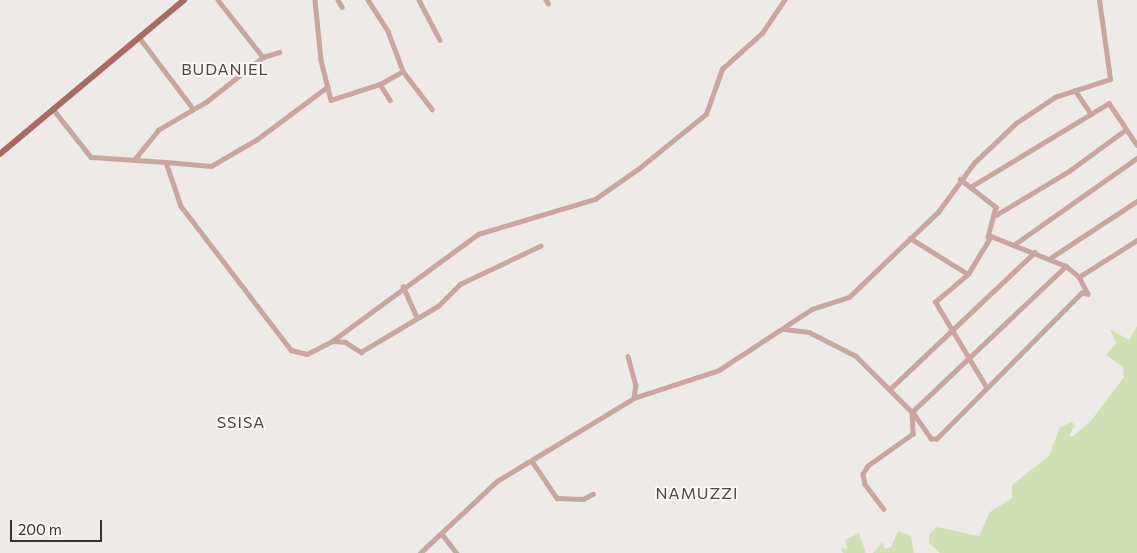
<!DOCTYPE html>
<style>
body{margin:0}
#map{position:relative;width:1137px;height:553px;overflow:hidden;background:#eeeae8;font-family:Commissioner,sans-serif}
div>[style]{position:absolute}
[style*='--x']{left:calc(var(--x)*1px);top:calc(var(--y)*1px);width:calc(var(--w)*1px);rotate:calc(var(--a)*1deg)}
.green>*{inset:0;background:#d0e0b2}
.minor>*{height:4.5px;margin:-2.25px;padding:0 2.25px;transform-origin:2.25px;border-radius:2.25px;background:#c9a6a0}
.major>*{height:5.5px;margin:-2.75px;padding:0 2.75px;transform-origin:2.75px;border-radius:2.75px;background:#a86b62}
span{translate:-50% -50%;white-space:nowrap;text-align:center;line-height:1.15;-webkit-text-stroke:4px #fbf7f5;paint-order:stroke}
.quarter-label{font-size:16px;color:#4c4948;letter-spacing:1px}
.scale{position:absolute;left:10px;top:520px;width:92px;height:22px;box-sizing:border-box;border:2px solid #343232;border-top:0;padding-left:6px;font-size:15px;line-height:18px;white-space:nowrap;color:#343232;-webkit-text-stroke:4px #fbf7f5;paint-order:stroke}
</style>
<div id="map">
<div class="green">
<div style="clip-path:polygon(1137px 326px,1137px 553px,940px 553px,929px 543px,929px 534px,937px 527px,979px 536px,990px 512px,1012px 498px,1012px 485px,1049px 456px,1060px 427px,1072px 422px,1075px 426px,1069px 436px,1073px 436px,1090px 422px,1124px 377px,1123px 367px,1106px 355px,1116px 343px,1110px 329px,1129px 340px)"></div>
<div style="clip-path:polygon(898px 531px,911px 536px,914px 553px,873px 553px,882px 542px,885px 549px,891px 547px)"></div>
<div style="clip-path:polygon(859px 533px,866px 553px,843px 553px,841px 548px,847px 549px,845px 540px)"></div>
</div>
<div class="minor">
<div style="--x:218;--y:0;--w:73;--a:51.7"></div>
<div style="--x:263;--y:57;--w:17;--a:-17"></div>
<div style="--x:315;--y:0;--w:60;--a:84.3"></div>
<div style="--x:321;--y:60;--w:41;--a:76"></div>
<div style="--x:331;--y:100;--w:52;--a:-18.1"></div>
<div style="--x:380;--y:84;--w:26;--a:-29"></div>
<div style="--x:403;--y:71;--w:48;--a:52.7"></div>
<div style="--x:338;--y:0;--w:8;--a:60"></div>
<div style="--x:368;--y:0;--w:37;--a:57"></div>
<div style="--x:388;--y:31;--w:43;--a:69.4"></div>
<div style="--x:419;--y:0;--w:45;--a:62.3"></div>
<div style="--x:546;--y:0;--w:4;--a:56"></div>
<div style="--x:139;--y:37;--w:88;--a:52.9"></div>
<div style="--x:380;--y:84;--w:19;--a:58"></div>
<div style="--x:1075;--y:90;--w:29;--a:56"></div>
<div style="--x:53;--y:109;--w:61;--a:51.6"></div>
<div style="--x:91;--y:157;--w:75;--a:3.8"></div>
<div style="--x:166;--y:162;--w:46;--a:71.2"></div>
<div style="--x:181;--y:206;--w:181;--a:52.6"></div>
<div style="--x:291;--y:350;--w:16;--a:14"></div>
<div style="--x:307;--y:354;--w:28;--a:-27"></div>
<div style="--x:332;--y:341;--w:181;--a:-36.2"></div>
<div style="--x:478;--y:234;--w:122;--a:-16.7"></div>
<div style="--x:595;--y:199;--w:52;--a:-34.9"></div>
<div style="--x:638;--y:169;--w:87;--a:-39"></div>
<div style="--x:706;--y:114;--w:48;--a:-70.4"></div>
<div style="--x:722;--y:69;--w:54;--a:-42"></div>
<div style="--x:762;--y:33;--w:40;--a:-56"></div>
<div style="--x:134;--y:160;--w:38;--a:-51"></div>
<div style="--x:158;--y:130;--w:56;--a:-30.3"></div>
<div style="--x:206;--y:102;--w:73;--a:-38.3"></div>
<div style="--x:166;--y:162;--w:45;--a:5.1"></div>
<div style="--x:211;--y:166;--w:52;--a:-30"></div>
<div style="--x:256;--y:140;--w:89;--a:-36.7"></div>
<div style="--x:960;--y:179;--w:46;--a:37.9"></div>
<div style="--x:996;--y:207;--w:31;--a:105"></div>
<div style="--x:972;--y:186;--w:160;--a:-31.2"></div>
<div style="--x:1109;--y:103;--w:50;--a:56.3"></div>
<div style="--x:996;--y:215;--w:85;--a:-31.1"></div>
<div style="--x:1069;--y:171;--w:69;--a:-36.2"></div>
<div style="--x:910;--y:238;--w:68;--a:31.8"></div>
<div style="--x:1015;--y:244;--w:149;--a:-35.2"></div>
<div style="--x:1052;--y:257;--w:102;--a:-33.4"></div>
<div style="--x:1079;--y:277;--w:19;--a:62"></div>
<div style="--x:1088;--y:294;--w:6;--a:-171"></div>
<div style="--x:1082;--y:293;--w:206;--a:134.8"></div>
<div style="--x:937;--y:439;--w:6;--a:180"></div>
<div style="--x:931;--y:439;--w:33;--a:-125"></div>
<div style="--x:912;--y:412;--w:212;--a:-43.5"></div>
<div style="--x:1066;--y:266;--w:17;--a:40"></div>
<div style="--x:1079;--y:277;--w:69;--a:-32.5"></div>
<div style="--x:403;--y:286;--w:34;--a:66"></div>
<div style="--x:784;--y:329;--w:25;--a:7"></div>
<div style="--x:809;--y:332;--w:53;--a:27.1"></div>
<div style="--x:856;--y:356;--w:79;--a:45"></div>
<div style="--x:912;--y:412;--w:22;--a:87"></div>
<div style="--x:913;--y:434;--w:55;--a:144.6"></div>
<div style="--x:868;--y:466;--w:9;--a:122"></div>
<div style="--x:863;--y:474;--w:10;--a:79"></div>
<div style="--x:865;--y:484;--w:31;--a:53"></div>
<div style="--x:332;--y:341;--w:13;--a:4"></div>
<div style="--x:345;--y:342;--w:19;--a:32"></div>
<div style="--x:361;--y:352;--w:90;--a:-30.9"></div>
<div style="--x:438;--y:306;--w:31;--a:-45"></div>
<div style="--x:460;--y:284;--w:89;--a:-25.4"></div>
<div style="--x:628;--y:356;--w:30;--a:75"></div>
<div style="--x:636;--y:385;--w:13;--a:99"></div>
<div style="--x:986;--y:387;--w:99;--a:-121"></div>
<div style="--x:935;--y:302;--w:43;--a:-40.3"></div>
<div style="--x:968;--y:274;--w:44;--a:-58.8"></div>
<div style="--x:991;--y:236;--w:81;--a:21.8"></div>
<div style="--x:890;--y:389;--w:199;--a:-43.4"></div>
<div style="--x:532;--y:461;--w:45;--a:56"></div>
<div style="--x:557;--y:498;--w:26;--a:2"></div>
<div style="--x:583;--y:499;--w:11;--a:-27"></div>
<div style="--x:442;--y:534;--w:24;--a:52"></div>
<div style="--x:420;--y:553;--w:105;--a:-43.1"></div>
<div style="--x:497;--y:481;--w:160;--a:-31.2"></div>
<div style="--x:634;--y:398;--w:89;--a:-18.2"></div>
<div style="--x:719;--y:370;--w:111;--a:-33.3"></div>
<div style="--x:812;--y:309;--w:39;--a:-18"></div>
<div style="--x:849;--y:297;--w:123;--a:-43.7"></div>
<div style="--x:938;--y:212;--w:61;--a:-53.7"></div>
<div style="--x:974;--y:163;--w:58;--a:-43.6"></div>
<div style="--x:1016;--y:123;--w:47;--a:-33.7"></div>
<div style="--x:1055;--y:97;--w:58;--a:-18.1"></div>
<div style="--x:1110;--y:79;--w:80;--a:-97.9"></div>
</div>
<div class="major">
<div style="--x:0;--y:154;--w:240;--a:-39.9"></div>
</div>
<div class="quarter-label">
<span style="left:225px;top:69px">BUDANIEL</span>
<span style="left:241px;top:422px">SSISA</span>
<span style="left:697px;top:493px">NAMUZZI</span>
</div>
<div class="scale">200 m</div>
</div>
